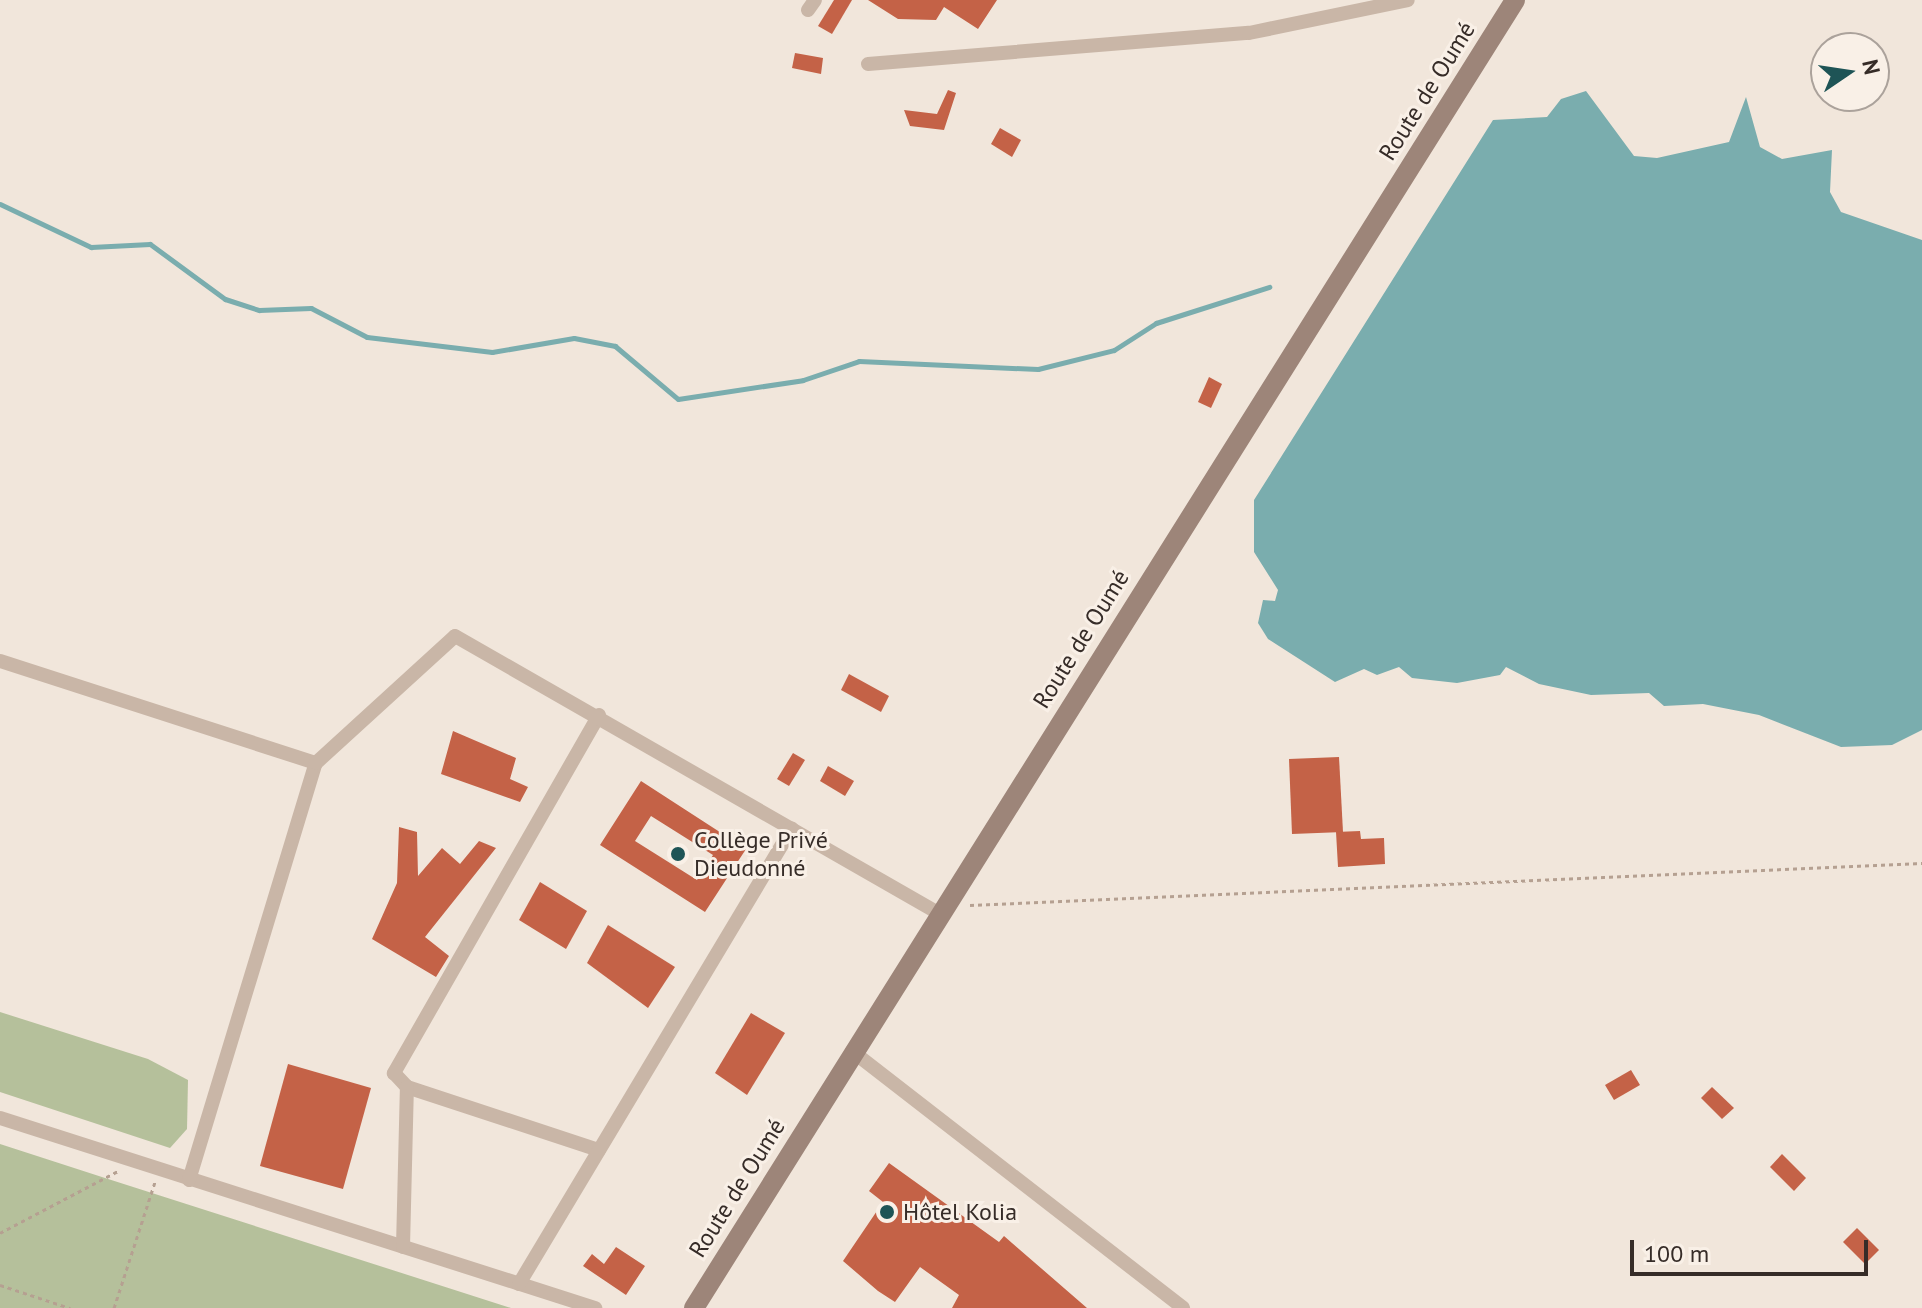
<!DOCTYPE html>
<meta charset="utf-8">
<style>
body{margin:0}
#map{position:relative;width:1922px;height:1308px;overflow:hidden;background:#f1e6db;font-family:"PT Sans",sans-serif}
div>[style]{position:absolute}
[style*='--x']{left:calc(var(--x)*1px);top:calc(var(--y)*1px);width:calc(var(--w)*1px);rotate:calc(var(--a)*1deg)}
.green>*{inset:0;background:#b5c09b}
.water>*{inset:0;background:#7aadae}
.stream>*{height:5px;margin:-2.5px;padding:0 2.5px;transform-origin:2.5px;border-radius:2.5px;background:#7aadae}
.building>*{inset:0;background:#c46247}
.path>*{height:3px;margin-top:-1.5px;transform-origin:0;background:repeating-linear-gradient(90deg,#b5a091 0 4px,transparent 0 8px)}
.minor>*{height:14px;margin:-7px;padding:0 7px;transform-origin:7px;border-radius:7px;background:#c9b6a7}
.secondary>*{height:20px;margin:-10px;padding:0 10px;transform-origin:10px;border-radius:10px;background:#9d8579}
.dots>*{width:22px;height:22px;translate:-50% -50%;box-sizing:border-box;border:4px solid #f9f0e7;border-radius:50%}
span{translate:-50% -50%;white-space:nowrap;text-align:center;line-height:1.15;-webkit-text-stroke:6px #f9f0e7;paint-order:stroke}
.street-label{font-size:24px;color:#362c28}
.poi-label{font-size:24px;color:#362c28}
.left{translate:0 -50%;text-align:left}
.north{position:absolute;left:1810px;top:32px;width:80px;height:80px;box-sizing:border-box;background:#f9f0e7;border:2px solid #aba29b;border-radius:50%;rotate:77deg;font-size:22px;font-weight:700;line-height:32px;text-align:center;color:#362c28}
.north::after{content:'';display:block;margin:auto;width:28px;height:36px;background:#1e5456;clip-path:polygon(50% 0,100% 100%,50% 72%,0 100%)}
.scale{position:absolute;left:1630px;top:1240px;width:238px;height:36px;box-sizing:border-box;border:4px solid #362c28;border-top:0;padding-left:10px;font-size:24px;line-height:28px;white-space:nowrap;color:#362c28;-webkit-text-stroke:6px #f9f0e7;paint-order:stroke}
</style>
<div id="map">
<div class="green">
<div style="clip-path:polygon(0 1012px,148px 1059px,188px 1080px,187px 1129px,170px 1148px,0 1092px)"></div>
<div style="clip-path:polygon(0 1144px,105px 1178px,511px 1308px,0 1308px)"></div>
</div>
<div class="water">
<div style="clip-path:polygon(1586px 91px,1634px 156px,1657px 158px,1729px 142px,1746px 97px,1760px 147px,1782px 159px,1832px 150px,1830px 192px,1841px 212px,1922px 240px,1922px 730px,1892px 745px,1841px 747px,1759px 715px,1703px 704px,1664px 706px,1649px 693px,1591px 695px,1539px 684px,1506px 667px,1500px 675px,1457px 683px,1412px 678px,1399px 667px,1377px 675px,1364px 669px,1335px 682px,1268px 639px,1258px 623px,1263px 600px,1275px 601px,1278px 590px,1254px 552px,1254px 500px,1493px 120px,1547px 117px,1561px 99px)"></div>
</div>
<div class="stream">
<div style="--x:0;--y:204;--w:101;--a:25.3"></div>
<div style="--x:91;--y:247;--w:59;--a:-2.9"></div>
<div style="--x:150;--y:244;--w:93;--a:36.3"></div>
<div style="--x:225;--y:299;--w:36;--a:18"></div>
<div style="--x:259;--y:310;--w:52;--a:-2.2"></div>
<div style="--x:311;--y:308;--w:63;--a:27.4"></div>
<div style="--x:367;--y:337;--w:126;--a:6.8"></div>
<div style="--x:492;--y:352;--w:83;--a:-9.7"></div>
<div style="--x:574;--y:338;--w:42;--a:11"></div>
<div style="--x:615;--y:346;--w:82;--a:40.1"></div>
<div style="--x:678;--y:399;--w:126;--a:-8.6"></div>
<div style="--x:803;--y:380;--w:59;--a:-18.7"></div>
<div style="--x:859;--y:361;--w:179;--a:2.6"></div>
<div style="--x:1038;--y:369;--w:78;--a:-14"></div>
<div style="--x:1114;--y:350;--w:50;--a:-32.7"></div>
<div style="--x:1156;--y:323;--w:119;--a:-17.7"></div>
</div>
<div class="building">
<div style="clip-path:polygon(834px 0,852px 0,832px 34px,818px 26px)"></div>
<div style="clip-path:polygon(868px 0,997px 0,978px 29px,944px 7px,936px 20px,898px 19px)"></div>
<div style="clip-path:polygon(795px 53px,823px 58px,821px 74px,792px 68px)"></div>
<div style="clip-path:polygon(948px 90px,956px 93px,944px 130px,910px 126px,904px 110px,937px 114px)"></div>
<div style="clip-path:polygon(1000px 128px,1021px 140px,1012px 157px,991px 144px)"></div>
<div style="clip-path:polygon(1209px 377px,1222px 384px,1211px 408px,1198px 402px)"></div>
<div style="clip-path:polygon(849px 674px,889px 696px,881px 712px,841px 690px)"></div>
<div style="clip-path:polygon(453px 731px,516px 758px,510px 779px,528px 787px,520px 802px,441px 774px)"></div>
<div style="clip-path:polygon(793px 753px,805px 760px,789px 786px,777px 779px)"></div>
<div style="clip-path:polygon(1339px 757px,1343px 832px,1292px 834px,1289px 759px)"></div>
<div style="clip-path:polygon(828px 766px,854px 781px,845px 796px,820px 781px)"></div>
<div style="clip-path:polygon(evenodd,641px 781px,746px 849px,705px 912px,600px 845px,641px 781px,651px 816px,713px 855px,697px 880px,635px 841px,651px 816px)"></div>
<div style="clip-path:polygon(399px 827px,417px 832px,418px 876px,442px 848px,460px 864px,479px 841px,496px 848px,425px 937px,449px 956px,436px 977px,372px 939px,397px 883px)"></div>
<div style="clip-path:polygon(1360px 831px,1361px 839px,1384px 838px,1385px 864px,1338px 867px,1336px 832px)"></div>
<div style="clip-path:polygon(540px 882px,587px 911px,566px 949px,519px 920px)"></div>
<div style="clip-path:polygon(608px 925px,675px 967px,648px 1008px,587px 963px)"></div>
<div style="clip-path:polygon(751px 1013px,785px 1033px,747px 1095px,715px 1073px)"></div>
<div style="clip-path:polygon(288px 1064px,371px 1088px,343px 1189px,260px 1166px)"></div>
<div style="clip-path:polygon(1631px 1070px,1640px 1085px,1614px 1100px,1605px 1085px)"></div>
<div style="clip-path:polygon(1712px 1087px,1734px 1108px,1722px 1119px,1701px 1098px)"></div>
<div style="clip-path:polygon(1782px 1154px,1806px 1178px,1794px 1191px,1770px 1167px)"></div>
<div style="clip-path:polygon(889px 1163px,999px 1242px,1004px 1236px,1087px 1308px,952px 1308px,959px 1295px,920px 1267px,895px 1302px,878px 1291px,843px 1261px,883px 1202px,869px 1191px)"></div>
<div style="clip-path:polygon(1857px 1228px,1879px 1250px,1865px 1264px,1843px 1242px)"></div>
<div style="clip-path:polygon(616px 1247px,645px 1266px,626px 1295px,583px 1266px,592px 1254px,604px 1264px)"></div>
</div>
<div class="path">
<div style="--x:970;--y:905;--w:953;--a:-2.53"></div>
<div style="--x:0;--y:1233;--w:133;--a:-27.7"></div>
<div style="--x:0;--y:1285;--w:74;--a:18.2"></div>
<div style="--x:114;--y:1308;--w:133;--a:-72"></div>
</div>
<div class="minor">
<div style="--x:808;--y:10;--w:12;--a:-55"></div>
<div style="--x:868;--y:64;--w:382;--a:-4.7"></div>
<div style="--x:1249;--y:33;--w:162;--a:-11.7"></div>
<div style="--x:0;--y:661;--w:332;--a:17.9"></div>
<div style="--x:599;--y:715;--w:413;--a:119.8"></div>
<div style="--x:394;--y:1073;--w:19;--a:47"></div>
<div style="--x:407;--y:1087;--w:202;--a:18.2"></div>
<div style="--x:852;--y:1051;--w:419;--a:37.8"></div>
<div style="--x:0;--y:1118;--w:625;--a:17.71"></div>
<div style="--x:189;--y:1180;--w:436;--a:-73.1"></div>
<div style="--x:316;--y:763;--w:188;--a:-42.4"></div>
<div style="--x:455;--y:636;--w:559;--a:29.82"></div>
<div style="--x:403;--y:1247;--w:160;--a:-88.6"></div>
<div style="--x:519;--y:1284;--w:531;--a:-59.09"></div>
</div>
<div class="secondary">
<div style="--x:694;--y:1308;--w:1544;--a:-57.88"></div>
</div>
<div class="dots">
<div style="left:678px;top:854px;background:#1e5456"></div>
<div style="left:887px;top:1212px;background:#1e5456"></div>
</div>
<div class="street-label">
<span style="left:1427px;top:91px;rotate:-58deg">Route de Oumé</span>
<span style="left:1081px;top:639px;rotate:-58deg">Route de Oumé</span>
<span style="left:737px;top:1188px;rotate:-58deg">Route de Oumé</span>
</div>
<div class="poi-label">
<span class="left" style="left:694px;top:854px">Collège Privé<br>Dieudonné</span>
<span class="left" style="left:903px;top:1212px">Hôtel Kolia</span>
</div>
<div class="north">N</div>
<div class="scale">100 m</div>
</div>
